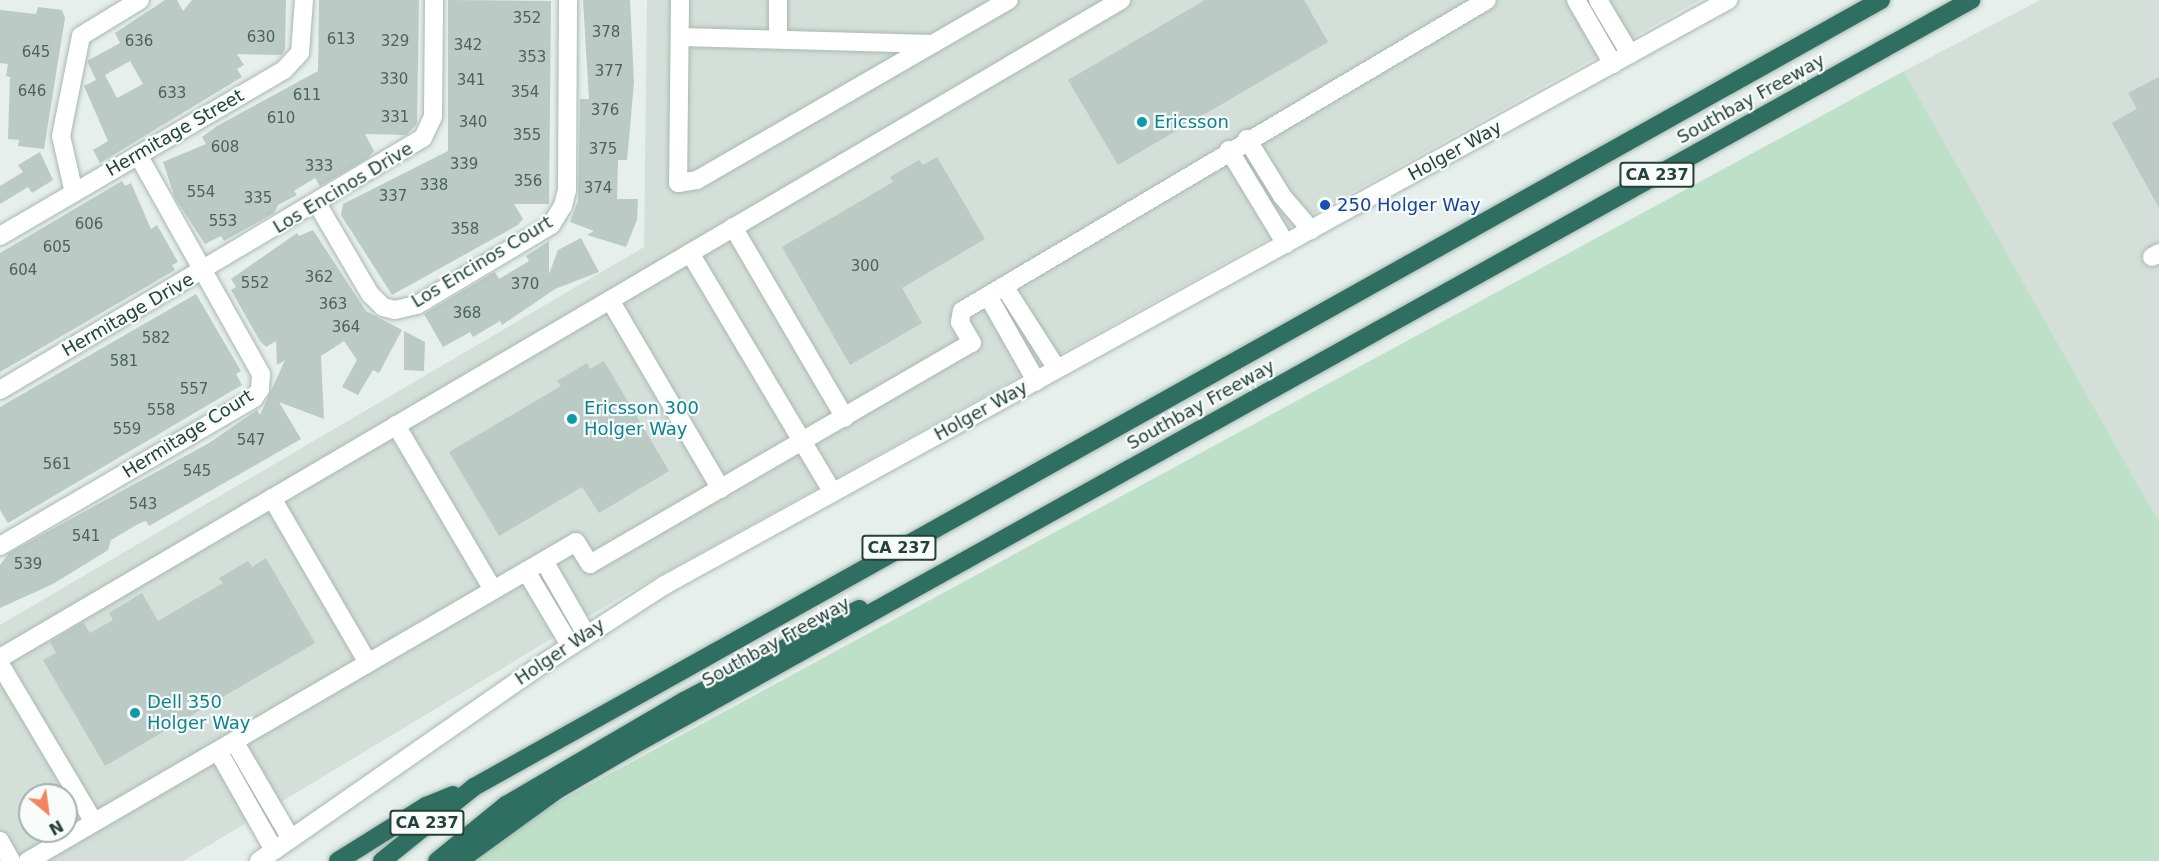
<!DOCTYPE html>
<style>
body{margin:0}
#map{position:relative;width:2159px;height:861px;overflow:hidden;background:#e6efeb;font-family:"DejaVu Sans",sans-serif}
div>[style]{position:absolute}
[style*='--x']{left:calc(var(--x)*1px);top:calc(var(--y)*1px);width:calc(var(--w)*1px);rotate:calc(var(--a)*1deg)}
.built>*{inset:0;background:#d4dfda}
.green>*{inset:0;background:#bfe0c8}
.building>*{inset:0;background:#bbcac4}
.roads{filter:drop-shadow(0 0 2px #a8b8b2) drop-shadow(0 0 2px #a8b8b2)}
.minor>*{height:18px;margin:-9px;padding:0 9px;transform-origin:9px;border-radius:9px;background:#fff}
.highway>*{height:18px;margin:-9px;padding:0 9px;transform-origin:9px;border-radius:9px;background:#2f6f62}
.dots>*{width:16px;height:16px;translate:-50% -50%;box-sizing:border-box;border:3px solid #f7fbf9;border-radius:50%}
span{translate:-50% -50%;white-space:nowrap;text-align:center;line-height:1.15;-webkit-text-stroke:4.5px #f7fbf9;paint-order:stroke}
.number-label{font-size:15px;color:#4a645c}
.number-label span{-webkit-text-stroke-width:0}
.shield-label span{padding:2px 4px;background:#f7fbf9;border:2px solid;border-radius:4px;-webkit-text-stroke-width:0}
.shield-label{font-size:16px;color:#24423a;font-weight:700}
.street-label{font-size:18px;color:#24423a}
.culture-label{font-size:18px;color:#0d838f}
.left{translate:0 -50%;text-align:left}
.transit-label{font-size:18px;color:#164399}
.north{position:absolute;left:18px;top:783px;width:60px;height:60px;box-sizing:border-box;background:#f7fbf9;border:2px solid #a3b1ad;border-radius:50%;rotate:151deg;font-size:16px;font-weight:700;line-height:24px;text-align:center;color:#24423a}
.north::after{content:'';display:block;margin:auto;width:21px;height:27px;background:#f4845f;clip-path:polygon(50% 0,100% 100%,50% 72%,0 100%)}
</style>
<div id="map">
<div class="built">
<div style="clip-path:polygon(evenodd,647px 0,1700px 0,626px 594px,183px 861px,0 861px,0 625px,644px 247px,647px 0,30px 795px,66px 795px,66px 831px,30px 831px,30px 795px)"></div>
<div style="clip-path:polygon(2040px 0,2159px 0,2159px 522px,1904px 71px)"></div>
</div>
<div class="green">
<div style="clip-path:polygon(1904px 71px,2159px 522px,2159px 861px,463px 861px,479px 845px)"></div>
</div>
<div class="building">
<div style="clip-path:polygon(evenodd,165px 0,177px 0,183px 11px,192px 0,286px 0,285px 49px,282px 55px,237px 54px,244px 65px,237px 69px,242px 77px,100px 163px,93px 150px,108px 141px,84px 86px,96px 80px,87px 61px,120px 43px,115px 33px,165px 0,130px 61px,143px 84px,117px 98px,105px 75px,130px 61px)"></div>
<div style="clip-path:polygon(319px 0,419px 0,417px 124px,406px 135px,365px 134px,374px 151px,368px 158px,320px 186px,315px 178px,294px 191px,297px 195px,278px 205px,274px 213px,224px 241px,221px 236px,205px 244px,175px 198px,163px 162px,206px 144px,202px 137px,217px 126px,318px 71px)"></div>
<div style="clip-path:polygon(448px 0,551px 1px,549px 204px,514px 204px,523px 219px,518px 225px,392px 295px,341px 215px,343px 204px,448px 151px)"></div>
<div style="clip-path:polygon(583px 0,630px 0,634px 83px,627px 160px,618px 160px,617px 199px,638px 199px,637px 220px,626px 247px,587px 235px,594px 231px,570px 222px,578px 201px,580px 99px,589px 99px)"></div>
<div style="clip-path:polygon(1205px 0,1304px 0,1328px 42px,1118px 165px,1068px 80px)"></div>
<div style="clip-path:polygon(38px 7px,62px 10px,65px 18px,44px 149px,18px 146px,19px 140px,8px 139px,10px 77px,6px 76px,8px 64px,0 63px,0 10px,36px 14px)"></div>
<div style="clip-path:polygon(2159px 77px,2159px 208px,2112px 123px,2137px 109px,2128px 93px)"></div>
<div style="clip-path:polygon(40px 152px,53px 180px,32px 193px,28px 187px,0 204px,0 186px,23px 172px,18px 165px)"></div>
<div style="clip-path:polygon(937px 157px,985px 239px,902px 288px,922px 323px,850px 365px,782px 247px,893px 182px,890px 177px,919px 160px,923px 165px)"></div>
<div style="clip-path:polygon(122px 181px,125px 186px,131px 183px,151px 229px,157px 225px,178px 262px,172px 265px,175px 270px,0 372px,0 253px)"></div>
<div style="clip-path:polygon(313px 230px,366px 311px,402px 330px,379px 373px,373px 370px,358px 395px,342px 387px,357px 360px,344px 341px,321px 356px,324px 419px,279px 402px,301px 439px,149px 526px,146px 521px,138px 524px,111px 540px,108px 550px,53px 584px,0 608px,0 565px,9px 553px,209px 443px,257px 410px,260px 415px,285px 360px,277px 365px,276px 341px,266px 347px,260px 341px,231px 290px,236px 287px,231px 279px,297px 233px,299px 236px)"></div>
<div style="clip-path:polygon(581px 238px,599px 272px,555px 289px,502px 325px,500px 321px,473px 337px,470px 332px,443px 347px,424px 314px,495px 272px,499px 279px,529px 261px,526px 256px,549px 241px,549px 274px,558px 250px)"></div>
<div style="clip-path:polygon(196px 294px,241px 371px,236px 374px,242px 385px,8px 523px,0 510px,0 407px)"></div>
<div style="clip-path:polygon(404px 331px,425px 342px,424px 371px,404px 370px)"></div>
<div style="clip-path:polygon(604px 361px,669px 471px,599px 513px,582px 487px,499px 536px,449px 452px,561px 386px,557px 381px,587px 363px,590px 369px)"></div>
<div style="clip-path:polygon(266px 558px,315px 643px,105px 766px,43px 660px,56px 653px,50px 642px,83px 622px,90px 633px,113px 620px,109px 613px,142px 593px,158px 621px,223px 583px,219px 578px,248px 561px,252px 567px)"></div>
</div>
<div class="roads">
<div class="minor">
<div style="--x:680;--y:0;--w:183;--a:90.6"></div>
<div style="--x:678;--y:183;--w:19;--a:-9"></div>
<div style="--x:697;--y:180;--w:360;--a:-30"></div>
<div style="--x:1576;--y:0;--w:74;--a:60"></div>
<div style="--x:1598;--y:0;--w:63;--a:59.3"></div>
<div style="--x:680;--y:37;--w:253;--a:1.6"></div>
<div style="--x:778;--y:39;--w:39;--a:-90"></div>
<div style="--x:1247;--y:139;--w:67;--a:58.4"></div>
<div style="--x:1282;--y:196;--w:45;--a:49.5"></div>
<div style="--x:1229;--y:150;--w:110;--a:58.8"></div>
<div style="--x:74;--y:193;--w:58;--a:-102.8"></div>
<div style="--x:61;--y:136;--w:102;--a:-78.7"></div>
<div style="--x:81;--y:36;--w:69;--a:-31.4"></div>
<div style="--x:318;--y:205;--w:103;--a:59.7"></div>
<div style="--x:370;--y:294;--w:18;--a:45"></div>
<div style="--x:383;--y:307;--w:12;--a:14"></div>
<div style="--x:395;--y:310;--w:23;--a:-13"></div>
<div style="--x:417;--y:305;--w:156;--a:-30.8"></div>
<div style="--x:551;--y:225;--w:22;--a:-58"></div>
<div style="--x:563;--y:206;--w:16;--a:-76"></div>
<div style="--x:567;--y:190;--w:190;--a:-89.7"></div>
<div style="--x:733;--y:227;--w:221;--a:59.6"></div>
<div style="--x:0;--y:236;--w:329;--a:-30.3"></div>
<div style="--x:284;--y:70;--w:23;--a:-47"></div>
<div style="--x:300;--y:53;--w:53;--a:-85.7"></div>
<div style="--x:690;--y:253;--w:279;--a:59.2"></div>
<div style="--x:2152;--y:257;--w:8;--a:-30"></div>
<div style="--x:1004;--y:286;--w:98;--a:57.4"></div>
<div style="--x:988;--y:296;--w:98;--a:60.5"></div>
<div style="--x:610;--y:300;--w:219;--a:59.6"></div>
<div style="--x:0;--y:390;--w:492;--a:-30.8"></div>
<div style="--x:423;--y:138;--w:23;--a:-65"></div>
<div style="--x:433;--y:117;--w:117;--a:-89.5"></div>
<div style="--x:396;--y:425;--w:191;--a:59.5"></div>
<div style="--x:272;--y:498;--w:191;--a:59.8"></div>
<div style="--x:0;--y:546;--w:294;--a:-30.2"></div>
<div style="--x:254;--y:398;--w:11;--a:-56"></div>
<div style="--x:260;--y:389;--w:15;--a:-86"></div>
<div style="--x:261;--y:374;--w:251;--a:-119.3"></div>
<div style="--x:544;--y:561;--w:84;--a:60.1"></div>
<div style="--x:526;--y:571;--w:86;--a:59.3"></div>
<div style="--x:0;--y:658;--w:1300;--a:-30.41"></div>
<div style="--x:0;--y:664;--w:184;--a:59.3"></div>
<div style="--x:234;--y:741;--w:113;--a:59.8"></div>
<div style="--x:218;--y:751;--w:114;--a:60.5"></div>
<div style="--x:0;--y:841;--w:23;--a:61"></div>
<div style="--x:28;--y:861;--w:634;--a:-30.2"></div>
<div style="--x:576;--y:542;--w:26;--a:58"></div>
<div style="--x:590;--y:564;--w:441;--a:-30.1"></div>
<div style="--x:972;--y:343;--w:24;--a:-120"></div>
<div style="--x:960;--y:322;--w:11;--a:-80"></div>
<div style="--x:962;--y:311;--w:610;--a:-30.64"></div>
<div style="--x:259;--y:861;--w:340;--a:-34.8"></div>
<div style="--x:538;--y:667;--w:149;--a:-32.9"></div>
<div style="--x:663;--y:586;--w:1216;--a:-28.82"></div>
</div>
<div class="highway">
<div style="--x:338;--y:861;--w:104;--a:-32"></div>
<div style="--x:426;--y:806;--w:29;--a:-22"></div>
<div style="--x:382;--y:861;--w:118;--a:-38.8"></div>
<div style="--x:474;--y:787;--w:1612;--a:-29.22"></div>
<div style="--x:437;--y:861;--w:89;--a:-39.1"></div>
<div style="--x:506;--y:805;--w:206;--a:-30.3"></div>
<div style="--x:684;--y:701;--w:198;--a:-27.7"></div>
<div style="--x:459;--y:861;--w:121;--a:-35.9"></div>
<div style="--x:557;--y:790;--w:87;--a:-30.4"></div>
<div style="--x:632;--y:746;--w:1533;--a:-29.12"></div>
</div>
</div>
<div class="dots">
<div style="left:1142px;top:122px;background:#0f9aa8"></div>
<div style="left:1325px;top:205px;background:#1a4fb4"></div>
<div style="left:572px;top:419px;background:#0f9aa8"></div>
<div style="left:135px;top:713px;background:#0f9aa8"></div>
</div>
<div class="number-label">
<span style="left:527px;top:19px">352</span>
<span style="left:606px;top:33px">378</span>
<span style="left:261px;top:38px">630</span>
<span style="left:341px;top:40px">613</span>
<span style="left:139px;top:42px">636</span>
<span style="left:395px;top:42px">329</span>
<span style="left:468px;top:46px">342</span>
<span style="left:36px;top:53px">645</span>
<span style="left:532px;top:58px">353</span>
<span style="left:609px;top:72px">377</span>
<span style="left:394px;top:80px">330</span>
<span style="left:471px;top:81px">341</span>
<span style="left:32px;top:92px">646</span>
<span style="left:525px;top:93px">354</span>
<span style="left:172px;top:94px">633</span>
<span style="left:307px;top:96px">611</span>
<span style="left:605px;top:111px">376</span>
<span style="left:395px;top:118px">331</span>
<span style="left:281px;top:119px">610</span>
<span style="left:473px;top:123px">340</span>
<span style="left:527px;top:136px">355</span>
<span style="left:225px;top:148px">608</span>
<span style="left:603px;top:150px">375</span>
<span style="left:464px;top:165px">339</span>
<span style="left:319px;top:167px">333</span>
<span style="left:528px;top:182px">356</span>
<span style="left:434px;top:186px">338</span>
<span style="left:598px;top:189px">374</span>
<span style="left:201px;top:193px">554</span>
<span style="left:393px;top:197px">337</span>
<span style="left:258px;top:199px">335</span>
<span style="left:223px;top:222px">553</span>
<span style="left:89px;top:225px">606</span>
<span style="left:465px;top:230px">358</span>
<span style="left:57px;top:248px">605</span>
<span style="left:865px;top:267px">300</span>
<span style="left:23px;top:271px">604</span>
<span style="left:319px;top:278px">362</span>
<span style="left:255px;top:284px">552</span>
<span style="left:525px;top:285px">370</span>
<span style="left:333px;top:305px">363</span>
<span style="left:467px;top:314px">368</span>
<span style="left:346px;top:328px">364</span>
<span style="left:156px;top:339px">582</span>
<span style="left:124px;top:362px">581</span>
<span style="left:194px;top:390px">557</span>
<span style="left:161px;top:411px">558</span>
<span style="left:127px;top:430px">559</span>
<span style="left:251px;top:441px">547</span>
<span style="left:57px;top:465px">561</span>
<span style="left:197px;top:472px">545</span>
<span style="left:143px;top:505px">543</span>
<span style="left:86px;top:537px">541</span>
<span style="left:28px;top:565px">539</span>
</div>
<div class="shield-label">
<span style="left:1657px;top:175px">CA 237</span>
<span style="left:899px;top:548px">CA 237</span>
<span style="left:427px;top:823px">CA 237</span>
</div>
<div class="street-label">
<span style="left:1751px;top:99px;rotate:-29deg">Southbay Freeway</span>
<span style="left:175px;top:133px;rotate:-30deg">Hermitage Street</span>
<span style="left:1455px;top:151px;rotate:-29deg">Holger Way</span>
<span style="left:343px;top:188px;rotate:-31deg">Los Encinos Drive</span>
<span style="left:482px;top:262px;rotate:-31deg">Los Encinos Court</span>
<span style="left:128px;top:315px;rotate:-30deg">Hermitage Drive</span>
<span style="left:1201px;top:405px;rotate:-29deg">Southbay Freeway</span>
<span style="left:981px;top:411px;rotate:-29deg">Holger Way</span>
<span style="left:188px;top:434px;rotate:-32deg">Hermitage Court</span>
<span style="left:776px;top:642px;rotate:-29deg">Southbay Freeway</span>
<span style="left:560px;top:652px;rotate:-34deg">Holger Way</span>
</div>
<div class="culture-label">
<span class="left" style="left:1154px;top:122px">Ericsson</span>
<span class="left" style="left:584px;top:419px">Ericsson 300<br>Holger Way</span>
<span class="left" style="left:147px;top:713px">Dell 350<br>Holger Way</span>
</div>
<div class="transit-label">
<span class="left" style="left:1337px;top:205px">250 Holger Way</span>
</div>
<div class="north">N</div>
</div>
